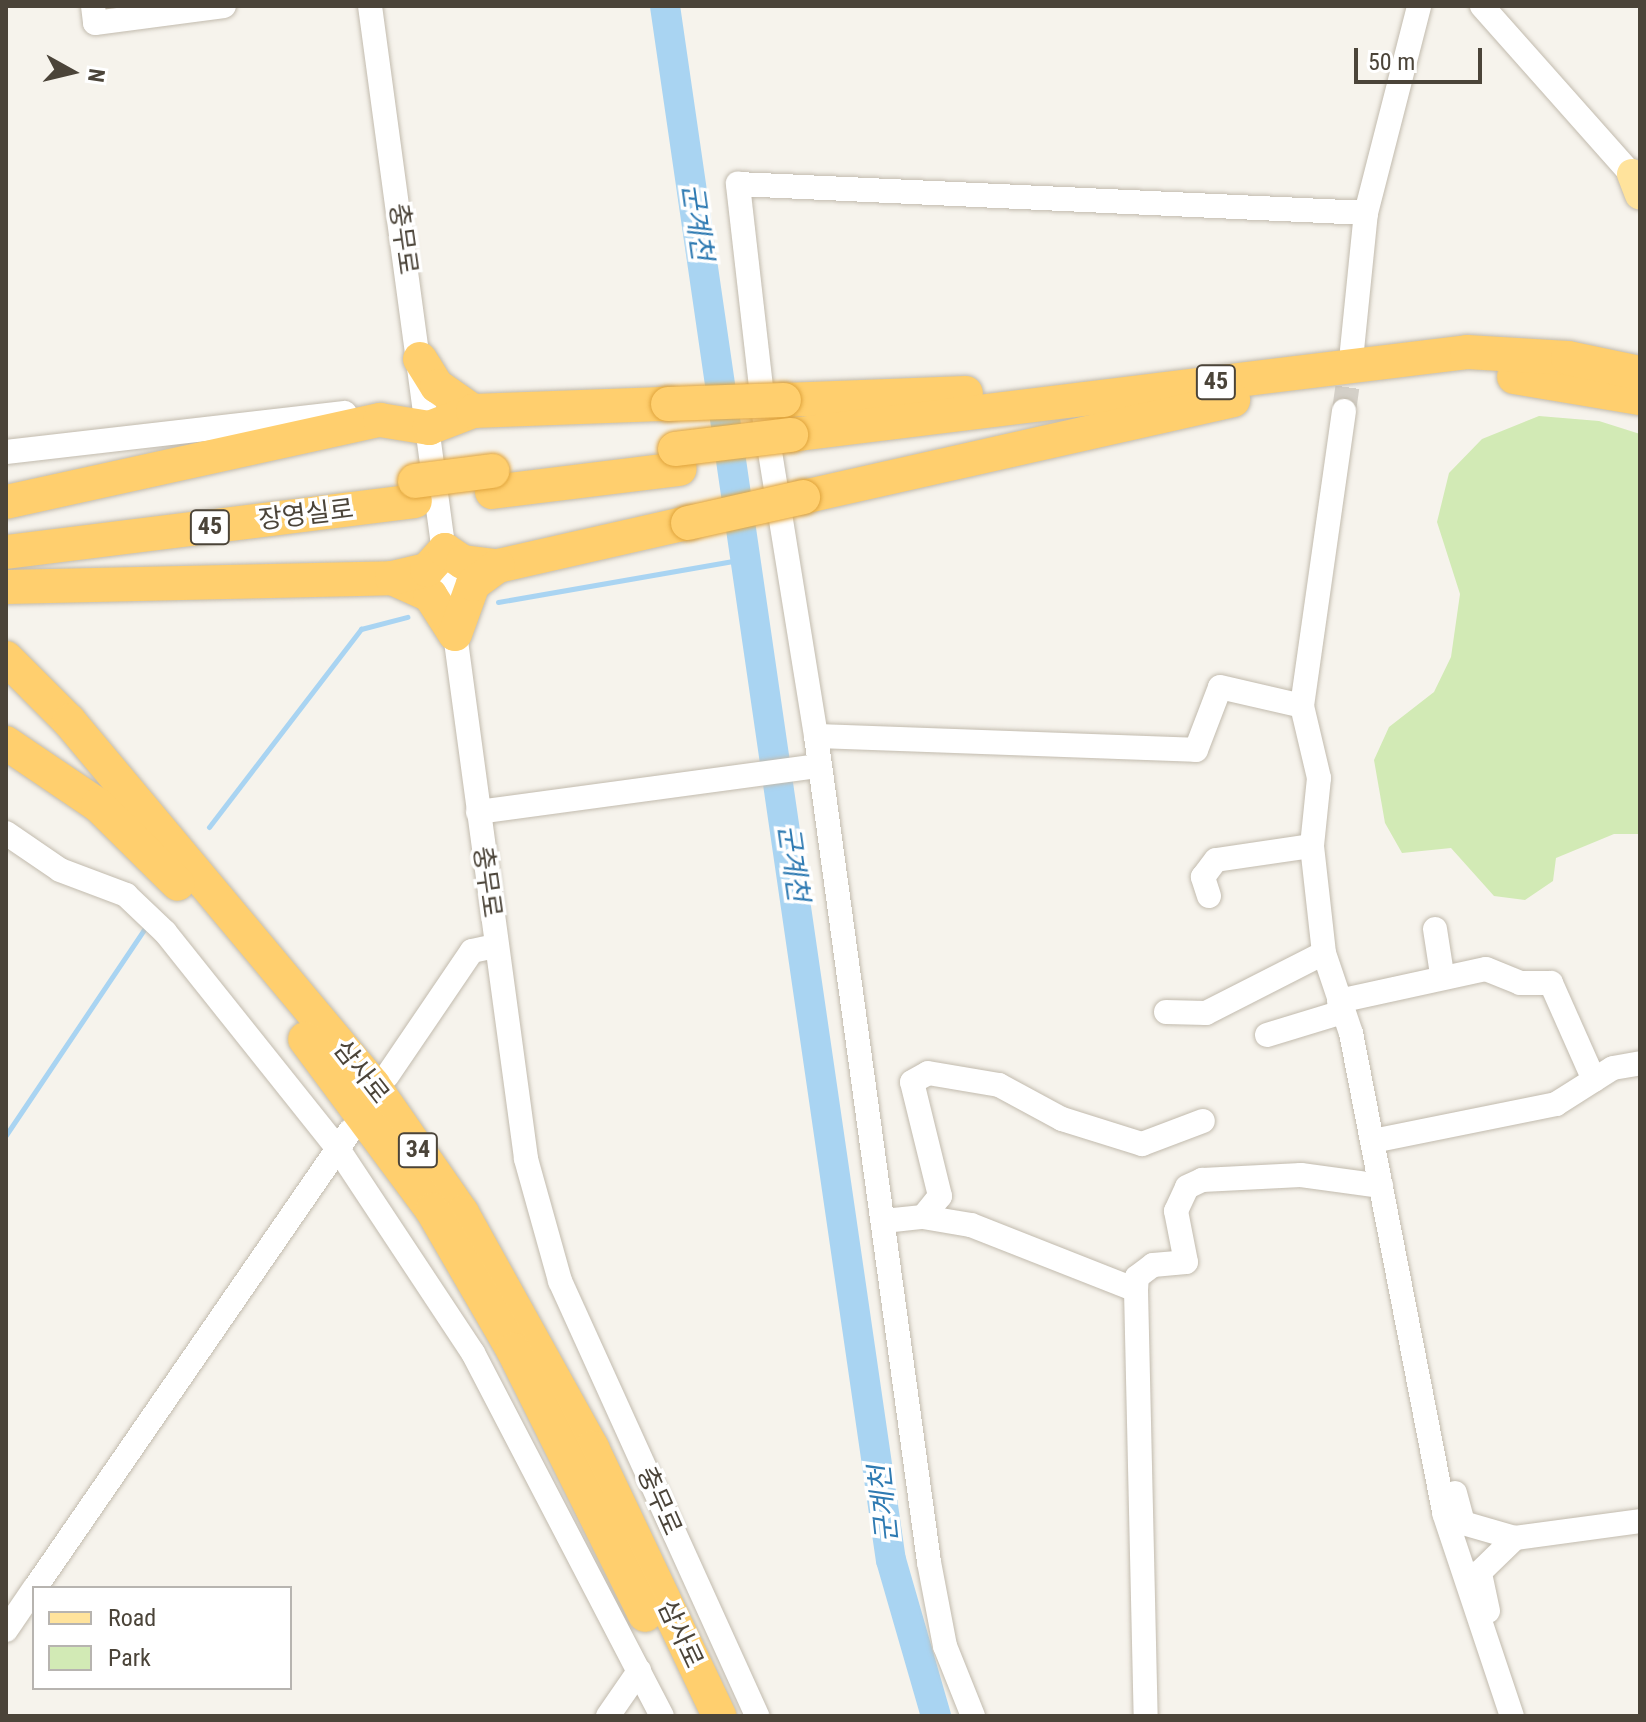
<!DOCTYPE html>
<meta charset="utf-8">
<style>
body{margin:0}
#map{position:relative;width:1646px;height:1722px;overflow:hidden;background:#f6f3ec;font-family:"Roboto Condensed","Noto Sans KR",sans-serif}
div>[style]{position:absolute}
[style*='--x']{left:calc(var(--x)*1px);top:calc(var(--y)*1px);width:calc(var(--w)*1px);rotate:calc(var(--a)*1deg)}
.green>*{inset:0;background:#d2eab5}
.stream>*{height:5px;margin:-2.5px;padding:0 2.5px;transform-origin:2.5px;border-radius:2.5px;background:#a9d4f2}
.river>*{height:30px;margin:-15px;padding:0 15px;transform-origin:15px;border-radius:15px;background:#a9d4f2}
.minor-tunnel>*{height:24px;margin-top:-12px;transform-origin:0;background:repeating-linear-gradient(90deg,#d4d0c8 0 24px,transparent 0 36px)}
.roads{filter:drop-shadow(0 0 2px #c2bbae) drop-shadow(0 0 2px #c2bbae)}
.minor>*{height:24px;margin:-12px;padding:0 12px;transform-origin:12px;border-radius:12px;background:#fff}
.major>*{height:30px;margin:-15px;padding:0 15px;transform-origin:15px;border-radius:15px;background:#ffe39c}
.highway>*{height:34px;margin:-17px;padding:0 17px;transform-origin:17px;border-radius:17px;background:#ffcf6e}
.bridges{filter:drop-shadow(0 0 2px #e0a43c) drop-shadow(0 0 2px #e0a43c)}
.highway-bridge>*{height:34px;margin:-17px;padding:0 17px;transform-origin:17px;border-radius:17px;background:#ffcf6e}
span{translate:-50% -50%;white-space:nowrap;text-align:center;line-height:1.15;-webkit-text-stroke:7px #fff;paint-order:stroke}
.shield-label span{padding:2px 6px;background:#fff;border:2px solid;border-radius:6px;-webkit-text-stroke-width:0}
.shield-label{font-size:24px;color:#4b4439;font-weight:700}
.street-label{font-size:26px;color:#4b4439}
.water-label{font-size:28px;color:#2e7ab2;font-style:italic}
.frame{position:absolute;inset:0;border:8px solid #4b4439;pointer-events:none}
.legend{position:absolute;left:32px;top:1586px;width:260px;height:104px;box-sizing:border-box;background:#fff;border:2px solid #b7b4b0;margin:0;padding:10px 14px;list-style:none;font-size:24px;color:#4b4439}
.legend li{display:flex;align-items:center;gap:16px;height:40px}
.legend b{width:40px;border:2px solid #b7b4b0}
.north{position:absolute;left:32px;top:32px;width:80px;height:80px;-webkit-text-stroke:6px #fff;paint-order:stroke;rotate:98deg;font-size:22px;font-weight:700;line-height:32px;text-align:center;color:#4b4439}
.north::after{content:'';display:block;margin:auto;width:28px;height:36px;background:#4b4439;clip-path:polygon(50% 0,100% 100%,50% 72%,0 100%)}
.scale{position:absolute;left:1354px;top:48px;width:128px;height:36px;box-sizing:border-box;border:4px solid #4b4439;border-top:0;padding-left:10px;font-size:24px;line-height:28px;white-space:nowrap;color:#4b4439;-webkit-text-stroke:6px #fff;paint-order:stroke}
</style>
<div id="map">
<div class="green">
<div style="clip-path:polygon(1539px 416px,1599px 421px,1640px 434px,1640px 834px,1614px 834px,1556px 858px,1553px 881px,1525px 900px,1494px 896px,1451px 848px,1402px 853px,1385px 823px,1374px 760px,1389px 727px,1434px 692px,1451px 657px,1460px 594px,1437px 522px,1449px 473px,1482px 439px)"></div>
</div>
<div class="stream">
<div style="--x:498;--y:602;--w:256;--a:-9.9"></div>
<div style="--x:209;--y:827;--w:250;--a:-52.5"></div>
<div style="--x:361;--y:629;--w:48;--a:-14.6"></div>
<div style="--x:6;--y:1135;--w:254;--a:-56.1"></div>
</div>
<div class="river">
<div style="--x:665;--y:6;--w:1570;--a:81.73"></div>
<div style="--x:891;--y:1560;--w:162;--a:73.9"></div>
</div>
<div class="minor-tunnel">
<div style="--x:1344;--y:411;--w:58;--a:-82"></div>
</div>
<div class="roads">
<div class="minor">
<div style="--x:93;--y:6;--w:17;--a:83"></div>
<div style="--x:95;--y:23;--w:130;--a:-7.5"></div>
<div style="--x:370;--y:6;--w:1164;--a:82.29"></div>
<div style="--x:526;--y:1159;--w:127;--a:74.4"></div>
<div style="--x:560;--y:1281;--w:478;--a:65.6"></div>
<div style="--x:1482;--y:6;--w:238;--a:48.4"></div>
<div style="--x:1352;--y:350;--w:138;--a:-84.2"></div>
<div style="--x:1366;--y:213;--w:214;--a:-75.6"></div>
<div style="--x:6;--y:452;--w:341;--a:-6.6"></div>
<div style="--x:1302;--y:706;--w:74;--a:76.7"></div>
<div style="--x:1319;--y:778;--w:68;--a:95.9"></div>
<div style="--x:1312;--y:846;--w:108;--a:83.6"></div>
<div style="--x:1324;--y:953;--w:84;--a:71.4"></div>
<div style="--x:1351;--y:1033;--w:489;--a:79"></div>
<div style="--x:1444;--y:1513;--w:214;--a:71.5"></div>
<div style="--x:816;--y:736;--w:318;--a:-99.2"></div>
<div style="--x:765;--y:422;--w:240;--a:-96.5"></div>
<div style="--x:738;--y:184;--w:629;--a:2.64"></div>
<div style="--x:478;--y:812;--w:343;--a:-7.7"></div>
<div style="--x:6;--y:833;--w:65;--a:34.4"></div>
<div style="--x:60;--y:870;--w:71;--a:20.7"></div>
<div style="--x:126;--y:895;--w:54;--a:43.5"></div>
<div style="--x:165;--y:932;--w:278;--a:51.4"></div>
<div style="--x:338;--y:1149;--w:245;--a:56.5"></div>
<div style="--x:473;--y:1353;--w:409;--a:62.5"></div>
<div style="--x:1209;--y:896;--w:20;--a:-108"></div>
<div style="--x:1203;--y:877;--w:21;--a:-53"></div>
<div style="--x:1216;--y:860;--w:97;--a:-8.3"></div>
<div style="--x:1435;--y:929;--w:46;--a:81.2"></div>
<div style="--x:1339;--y:1001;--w:150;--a:-12.3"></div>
<div style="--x:1486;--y:969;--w:37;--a:22"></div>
<div style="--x:1520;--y:983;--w:31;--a:0"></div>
<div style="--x:1551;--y:983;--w:106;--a:66.1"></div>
<div style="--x:1166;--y:1012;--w:40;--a:1.4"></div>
<div style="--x:1206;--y:1013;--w:132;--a:-27"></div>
<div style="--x:1267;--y:1035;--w:78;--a:-17"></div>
<div style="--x:387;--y:1076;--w:151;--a:-55.8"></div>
<div style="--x:472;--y:951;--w:25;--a:-12"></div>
<div style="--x:1373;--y:1141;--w:187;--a:-11.4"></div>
<div style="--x:1556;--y:1104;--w:67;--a:-32.3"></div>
<div style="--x:1613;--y:1068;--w:27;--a:-10"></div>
<div style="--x:923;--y:1217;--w:27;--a:-51"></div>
<div style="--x:940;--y:1196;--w:117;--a:-103.8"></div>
<div style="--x:912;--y:1082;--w:18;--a:-29"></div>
<div style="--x:928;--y:1073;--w:72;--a:9.6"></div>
<div style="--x:999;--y:1085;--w:72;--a:28.4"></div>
<div style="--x:1062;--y:1119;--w:84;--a:17.4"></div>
<div style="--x:1142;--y:1144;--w:65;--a:-20.7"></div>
<div style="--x:884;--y:1221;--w:39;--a:-6"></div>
<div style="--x:923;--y:1217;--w:49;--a:9.5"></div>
<div style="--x:971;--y:1225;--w:177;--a:21.5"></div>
<div style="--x:1136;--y:1290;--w:426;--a:88.7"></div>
<div style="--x:1136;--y:1290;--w:13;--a:-86"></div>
<div style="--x:1137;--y:1277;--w:20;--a:-37"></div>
<div style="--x:1153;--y:1265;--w:33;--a:-5"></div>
<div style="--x:1186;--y:1262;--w:52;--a:-101.1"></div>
<div style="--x:1176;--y:1211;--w:26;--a:-65"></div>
<div style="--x:1187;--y:1187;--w:17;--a:-25"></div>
<div style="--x:1202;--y:1180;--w:99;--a:-2.9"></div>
<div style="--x:1301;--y:1175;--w:81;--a:7.8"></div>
<div style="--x:1455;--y:1493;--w:31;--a:75"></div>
<div style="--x:1463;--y:1523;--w:54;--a:16.1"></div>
<div style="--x:1515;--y:1538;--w:126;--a:-7.7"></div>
<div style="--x:35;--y:1588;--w:555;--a:-55.42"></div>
<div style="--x:1488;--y:1611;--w:40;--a:-102"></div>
<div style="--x:1480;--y:1572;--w:49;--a:-44.2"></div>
<div style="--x:6;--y:1630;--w:50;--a:-55.7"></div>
<div style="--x:608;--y:1716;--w:55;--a:-55.4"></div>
<div style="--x:973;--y:1716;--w:75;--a:-111.8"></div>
<div style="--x:945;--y:1646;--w:86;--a:-100.8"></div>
<div style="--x:929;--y:1562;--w:834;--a:-97.79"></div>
<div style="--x:816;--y:736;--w:380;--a:2.1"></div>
<div style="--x:1196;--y:750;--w:67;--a:-69.1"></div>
<div style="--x:1220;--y:687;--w:84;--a:13"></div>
<div style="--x:1302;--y:706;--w:298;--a:-81.9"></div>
</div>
<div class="major">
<div style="--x:1632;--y:174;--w:22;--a:69"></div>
</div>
<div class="highway">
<div style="--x:420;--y:359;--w:32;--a:58"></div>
<div style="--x:437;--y:386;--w:44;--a:34.8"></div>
<div style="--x:1514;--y:377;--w:128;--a:9.5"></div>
<div style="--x:784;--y:400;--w:182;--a:-2.2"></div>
<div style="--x:791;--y:435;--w:681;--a:-7"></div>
<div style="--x:1467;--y:352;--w:101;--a:3.4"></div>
<div style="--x:1568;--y:358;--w:74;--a:11.8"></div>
<div style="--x:492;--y:492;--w:189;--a:-7"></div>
<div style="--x:803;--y:497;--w:441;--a:-12.7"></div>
<div style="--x:6;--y:502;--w:383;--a:-12.4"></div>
<div style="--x:380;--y:420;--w:50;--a:9.3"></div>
<div style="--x:429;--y:428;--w:47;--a:-21.1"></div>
<div style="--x:473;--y:411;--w:195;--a:-2.1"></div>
<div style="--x:6;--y:552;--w:412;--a:-7.1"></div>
<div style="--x:392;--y:578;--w:42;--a:24.1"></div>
<div style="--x:430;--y:595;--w:46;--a:57.3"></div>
<div style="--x:6;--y:587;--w:386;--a:-1.3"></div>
<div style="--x:392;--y:578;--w:36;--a:-13"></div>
<div style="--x:427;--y:570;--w:27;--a:-48"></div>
<div style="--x:445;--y:550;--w:22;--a:34"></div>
<div style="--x:463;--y:562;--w:35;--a:7"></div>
<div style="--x:498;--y:566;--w:195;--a:-12.8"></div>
<div style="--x:455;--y:634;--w:53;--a:-70.2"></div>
<div style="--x:473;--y:584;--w:31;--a:-36"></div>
<div style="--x:6;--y:658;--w:89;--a:45"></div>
<div style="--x:69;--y:721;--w:474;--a:50.1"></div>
<div style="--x:373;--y:1085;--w:156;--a:55.2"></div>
<div style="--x:462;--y:1213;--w:269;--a:61"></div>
<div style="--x:592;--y:1448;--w:297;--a:64.6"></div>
<div style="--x:6;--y:743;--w:111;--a:34"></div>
<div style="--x:98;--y:805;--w:112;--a:44.6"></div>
<div style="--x:305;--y:1039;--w:213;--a:53.4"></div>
<div style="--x:432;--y:1210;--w:162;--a:59.9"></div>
<div style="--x:513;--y:1350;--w:296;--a:63.5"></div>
</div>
</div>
<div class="bridges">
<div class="highway-bridge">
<div style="--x:668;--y:404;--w:116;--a:-2"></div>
<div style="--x:675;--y:449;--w:117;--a:-6.9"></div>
<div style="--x:415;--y:481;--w:78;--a:-7.4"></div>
<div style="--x:688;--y:523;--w:118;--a:-12.7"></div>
</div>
</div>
<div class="shield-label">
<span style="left:1216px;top:382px">45</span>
<span style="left:210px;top:527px">45</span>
<span style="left:418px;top:1150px">34</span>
</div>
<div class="street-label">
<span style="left:403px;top:239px;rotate:82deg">충무로</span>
<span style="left:306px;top:515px;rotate:-7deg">장영실로</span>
<span style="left:487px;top:882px;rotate:82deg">충무로</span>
<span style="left:361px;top:1072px;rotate:52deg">삼사로</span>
<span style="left:659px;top:1501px;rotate:66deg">충무로</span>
<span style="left:680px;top:1634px;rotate:65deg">삼사로</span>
</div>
<div class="water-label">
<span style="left:697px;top:222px;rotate:82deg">군계천</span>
<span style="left:793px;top:863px;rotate:82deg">군계천</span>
<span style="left:884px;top:1504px;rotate:-96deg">군계천</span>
</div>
<div class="frame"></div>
<ul class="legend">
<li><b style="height:10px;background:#ffe39c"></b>Road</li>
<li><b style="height:22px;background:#d2eab5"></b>Park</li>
</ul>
<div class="north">N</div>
<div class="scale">50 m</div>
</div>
